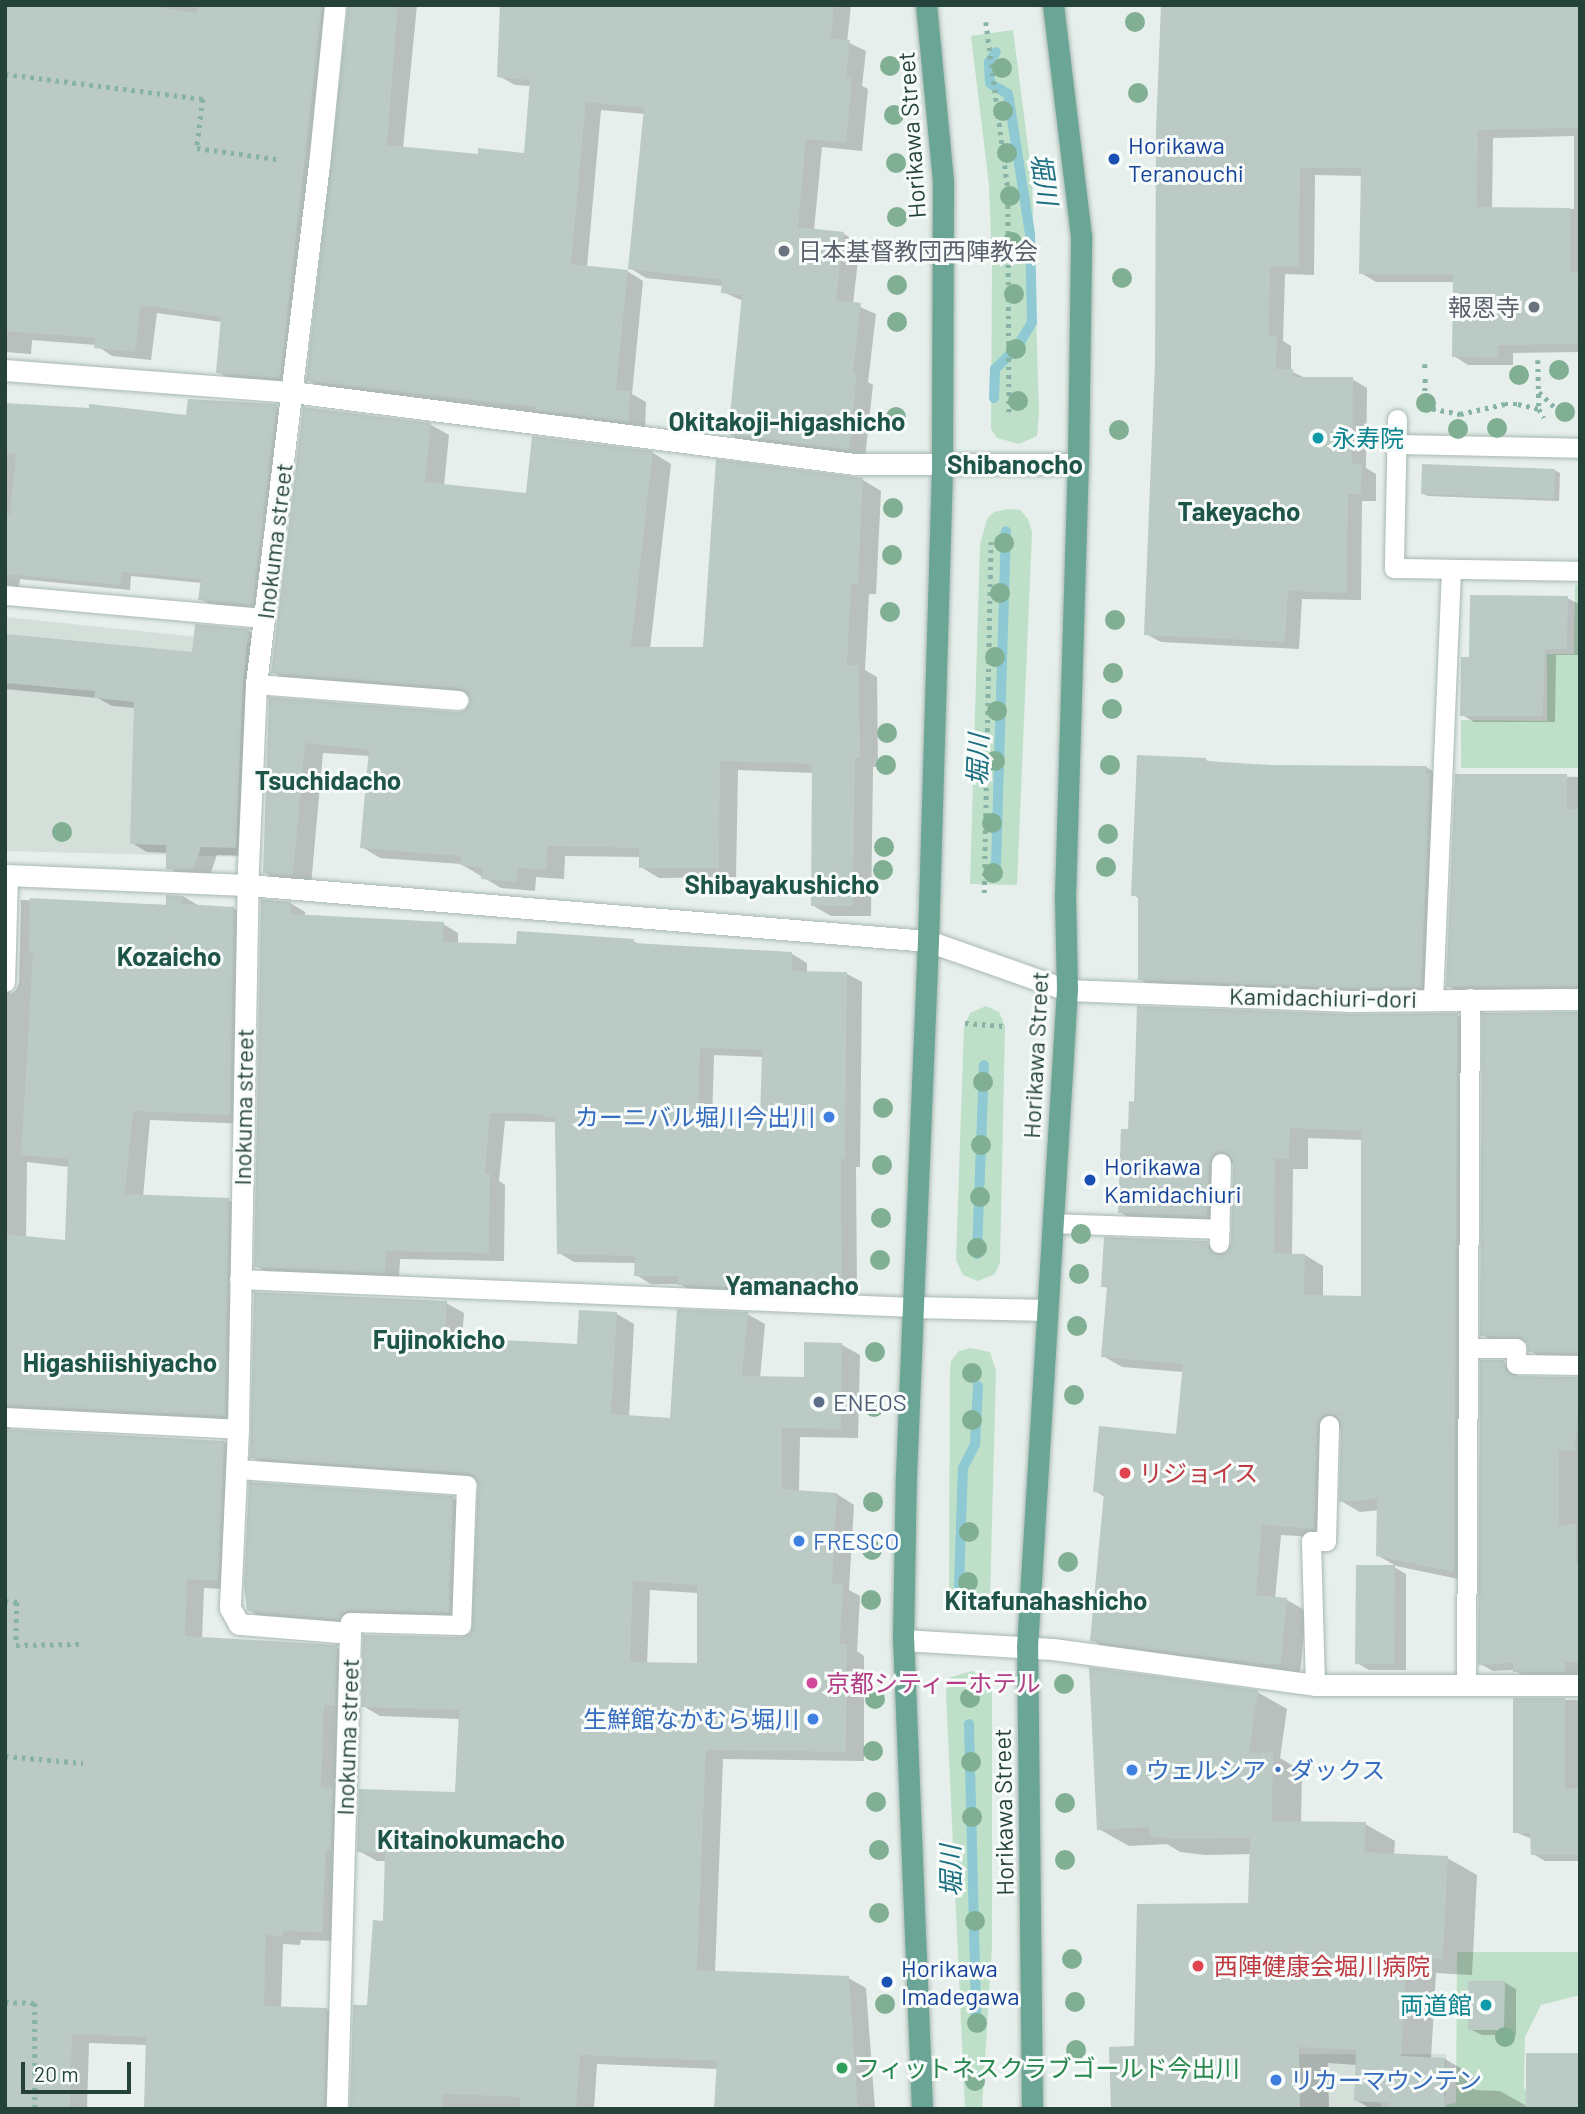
<!DOCTYPE html>
<meta charset="utf-8">
<style>
body{margin:0}
#map{position:relative;width:1585px;height:2114px;overflow:hidden;background:#e6efeb;font-family:Barlow,"Noto Sans JP",sans-serif}
div>[style]{position:absolute}
[style*='--x']{left:calc(var(--x)*1px);top:calc(var(--y)*1px);width:calc(var(--w)*1px);rotate:calc(var(--a)*1deg)}
.built>*{inset:0;background:#d4dfda}
.green>*{inset:0;background:#bfe0c8}
.shadow>*{inset:0;background:#0003}
.stream>*{height:10px;margin:-5px;padding:0 5px;transform-origin:5px;border-radius:5px;background:#8ec9d4}
.building>*{inset:0;background:#bbcac4}
.path>*{height:4.5px;margin-top:-2.25px;transform-origin:0;background:repeating-linear-gradient(90deg,#86b3a5 0 3.5px,transparent 0 8.5px)}
.roads{filter:drop-shadow(0 0 2px #a8b8b2) drop-shadow(0 0 2px #a8b8b2)}
.lane>*{height:19px;margin:-9.5px;padding:0 9.5px;transform-origin:9.5px;border-radius:9.5px;background:#fff}
.street>*{height:21px;margin:-10.5px;padding:0 10.5px;transform-origin:10.5px;border-radius:10.5px;background:#fff}
.primary>*{height:21px;margin:-10.5px;padding:0 10.5px;transform-origin:10.5px;border-radius:10.5px;background:#6aa596}
.trees>*{width:20px;height:20px;margin:-10px;border-radius:50%;background:#80af93}
.dots>*{width:19px;height:19px;translate:-50% -50%;box-sizing:border-box;border:4px solid #f7fbf9;border-radius:50%}
span{translate:-50% -50%;white-space:nowrap;text-align:center;line-height:1.15;-webkit-text-stroke:6px #f7fbf9;paint-order:stroke}
.street-label{font-size:24px;color:#24423a}
.transit-label{font-size:24px;color:#164399}
.left{translate:0 -50%;text-align:left}
.worship-label{font-size:24px;color:#5b616d}
.right{translate:-100% -50%;text-align:right}
.culture-label{font-size:24px;color:#0d838f}
.shop-label{font-size:24px;color:#366cbe}
.service-label{font-size:24px;color:#4e5e75}
.health-label{font-size:24px;color:#be3a42}
.hotel-label{font-size:24px;color:#b23c85}
.leisure-label{font-size:24px;color:#27864d}
.water-label{font-size:26px;color:#1c6f80;font-style:italic}
.neighbourhood-label{font-size:26px;color:#1f5548;font-weight:700}
.frame{position:absolute;inset:0;border:7px solid #24423a;pointer-events:none}
.scale{position:absolute;left:21px;top:2062px;width:110px;height:32px;box-sizing:border-box;border:4px solid #24423a;border-top:0;padding-left:9px;font-size:21px;line-height:24px;white-space:nowrap;color:#24423a;-webkit-text-stroke:5px #f7fbf9;paint-order:stroke}
</style>
<div id="map">
<div class="built">
<div style="clip-path:polygon(5px 617px,255px 643px,243px 857px,5px 851px)"></div>
<div style="clip-path:polygon(1294px 2042px,1295px 2054px,1446px 2054px,1446px 2096px,1383px 2097px,1380px 2109px,1111px 2109px,1109px 2047px)"></div>
</div>
<div class="green">
<div style="clip-path:polygon(1013px 30px,1032px 178px,1039px 413px,1037px 436px,1019px 444px,997px 438px,991px 429px,992px 264px,989px 185px,971px 36px)"></div>
<div style="clip-path:polygon(1007px 509px,1020px 510px,1028px 519px,1032px 532px,1017px 885px,970px 884px,980px 544px,987px 519px,994px 512px)"></div>
<div style="clip-path:polygon(1575px 585px,1580px 585px,1580px 768px,1461px 768px,1461px 720px,1547px 721px,1547px 654px,1574px 654px)"></div>
<div style="clip-path:polygon(986px 1006px,999px 1012px,1005px 1026px,1000px 1262px,995px 1274px,978px 1281px,963px 1275px,956px 1260px,964px 1027px,970px 1013px)"></div>
<div style="clip-path:polygon(970px 1348px,990px 1352px,996px 1371px,990px 1598px,977px 1613px,958px 1609px,949px 1597px,950px 1370px,951px 1361px,959px 1351px)"></div>
<div style="clip-path:polygon(972px 1671px,988px 1679px,992px 1691px,992px 1946px,982px 2109px,965px 2109px,946px 1691px,951px 1677px)"></div>
<div style="clip-path:polygon(1457px 1952px,1580px 1952px,1580px 1995px,1541px 2005px,1525px 2037px,1524px 2088px,1544px 2109px,1446px 2109px,1446px 2105px,1456px 2103px)"></div>
</div>
<div class="shadow">
<div style="clip-path:polygon(5px 5px,341px 5px,296px 386px,234px 381px,218px 372px,222px 322px,157px 313px,151px 360px,112px 356px,96px 345px,32px 340px,31px 354px,5px 352px)"></div>
<div style="clip-path:polygon(350px 5px,417px 5px,403px 148px,479px 156px,526px 155px,531px 86px,515px 85px,499px 76px,502px 5px,851px 5px,847px 42px,866px 51px,862px 86px,868px 89px,862px 151px,822px 147px,814px 230px,844px 234px,860px 243px,853px 304px,876px 314px,868px 382px,873px 385px,865px 458px,745px 443px,729px 434px,743px 301px,723px 292px,723px 286px,646px 278px,630px 268px,645px 114px,601px 110px,587px 267px,627px 271px,643px 281px,632px 394px,646px 402px,645px 430px,324px 389px,308px 380px)"></div>
<div style="clip-path:polygon(evenodd,1163px 5px,1580px 8px,1580px 352px,1513px 353px,1513px 365px,1468px 365px,1454px 356px,1455px 282px,1376px 282px,1361px 273px,1363px 176px,1315px 175px,1314px 275px,1285px 274px,1283px 341px,1291px 346px,1291px 371px,1307px 379px,1352px 379px,1367px 388px,1366px 468px,1376px 474px,1376px 501px,1362px 501px,1361px 600px,1302px 599px,1299px 649px,1161px 642px,1146px 634px,1157px 362px,1163px 5px,1574px 136px,1574px 209px,1492px 208px,1493px 138px,1574px 136px)"></div>
<div style="clip-path:polygon(5px 405px,187px 417px,276px 406px,286px 411px,262px 609px,210px 604px,200px 599px,202px 583px,131px 576px,130px 590px,20px 579px,19px 587px,5px 585px)"></div>
<div style="clip-path:polygon(431px 425px,449px 435px,444px 486px,527px 495px,653px 453px,671px 464px,650px 649px,705px 649px,718px 461px,863px 480px,881px 491px,876px 594px,869px 594px,865px 670px,877px 677px,878px 767px,873px 767px,871px 916px,831px 916px,812px 905px,814px 773px,738px 770px,736px 877px,659px 878px,641px 867px,641px 857px,565px 856px,564px 879px,536px 877px,535px 891px,501px 888px,461px 864px,380px 858px,362px 847px,371px 756px,323px 753px,311px 885px,283px 883px,264px 872px,270px 699px,457px 714px,469px 709px,470px 697px,291px 682px,272px 672px)"></div>
<div style="clip-path:polygon(1554px 470px,1560px 473px,1559px 501px,1428px 496px,1422px 493px)"></div>
<div style="clip-path:polygon(1567px 598px,1579px 604px,1578px 655px,1556px 655px,1555px 722px,1474px 722px,1462px 715px,1471px 659px)"></div>
<div style="clip-path:polygon(197px 626px,249px 631px,265px 640px,251px 856px,217px 855px,209px 878px,184px 877px,168px 867px,168px 853px,147px 852px,132px 843px,136px 708px,112px 706px,98px 698px,5px 689px,5px 636px,194px 654px)"></div>
<div style="clip-path:polygon(1206px 760px,1212px 763px,1270px 767px,1426px 767px,1442px 777px,1437px 996px,1156px 988px,1140px 979px,1140px 899px,1133px 895px)"></div>
<div style="clip-path:polygon(1456px 775px,1580px 777px,1580px 992px,1460px 993px,1448px 986px)"></div>
<div style="clip-path:polygon(evenodd,168px 897px,184px 897px,201px 907px,234px 909px,251px 919px,248px 1124px,150px 1120px,143px 1197px,228px 1200px,246px 1210px,242px 1425px,13px 1419px,10px 1428px,11px 1431px,224px 1442px,241px 1452px,235px 1590px,204px 1588px,202px 1639px,336px 1647px,354px 1657px,340px 1941px,301px 1940px,300px 1945px,283px 1944px,281px 2008px,326px 2009px,344px 2020px,341px 2109px,146px 2109px,147px 2045px,89px 2043px,87px 2109px,5px 2109px,5px 905px,12px 909px,10px 994px,16px 990px,19px 983px,21px 900px,168px 905px,168px 897px,27px 1162px,69px 1167px,66px 1242px,26px 1238px,27px 1162px)"></div>
<div style="clip-path:polygon(evenodd,290px 903px,305px 912px,305px 917px,443px 924px,458px 933px,458px 944px,518px 946px,633px 941px,641px 945px,792px 954px,807px 963px,807px 973px,847px 974px,862px 982px,860px 1167px,856px 1167px,857px 1294px,695px 1293px,680px 1284px,651px 1284px,636px 1275px,636px 1263px,574px 1262px,559px 1253px,555px 1122px,505px 1121px,499px 1181px,505px 1185px,504px 1261px,400px 1259px,399px 1280px,271px 1275px,256px 1266px,290px 903px,714px 1055px,763px 1057px,762px 1124px,712px 1122px,714px 1055px)"></div>
<div style="clip-path:polygon(1580px 1014px,1580px 1359px,1543px 1358px,1530px 1351px,1528px 1342px,1495px 1342px,1482px 1335px)"></div>
<div style="clip-path:polygon(evenodd,1457px 1015px,1476px 1026px,1473px 1582px,1396px 1566px,1377px 1555px,1379px 1510px,1360px 1512px,1341px 1501px,1343px 1424px,1335px 1436px,1333px 1538px,1281px 1535px,1275px 1599px,1287px 1600px,1306px 1611px,1300px 1674px,1111px 1651px,1092px 1640px,1105px 1497px,1095px 1491px,1178px 1436px,1184px 1372px,1122px 1367px,1103px 1356px,1109px 1289px,1103px 1286px,1206px 1243px,1227px 1254px,1233px 1244px,1235px 1160px,1227px 1173px,1226px 1226px,1139px 1223px,1120px 1212px,1135px 1103px,1351px 1016px,1457px 1015px,1308px 1138px,1362px 1140px,1362px 1298px,1323px 1297px,1323px 1266px,1305px 1255px,1292px 1255px,1293px 1169px,1308px 1169px,1308px 1138px)"></div>
<div style="clip-path:polygon(evenodd,446px 1303px,464px 1313px,462px 1340px,579px 1346px,617px 1314px,634px 1324px,629px 1417px,672px 1420px,747px 1314px,765px 1324px,760px 1378px,805px 1379px,842px 1345px,860px 1355px,858px 1438px,800px 1437px,799px 1492px,837px 1494px,854px 1505px,849px 1590px,860px 1596px,857px 1651px,864px 1656px,864px 1761px,723px 1759px,715px 1973px,848px 1978px,866px 1988px,875px 2109px,716px 2109px,718px 2069px,597px 2064px,594px 2109px,352px 2109px,384px 1922px,387px 1861px,377px 1861px,359px 1851px,457px 1794px,460px 1719px,380px 1716px,363px 1706px,473px 1633px,478px 1481px,269px 1467px,252px 1457px,446px 1303px,650px 1590px,698px 1593px,698px 1664px,647px 1664px,650px 1590px)"></div>
<div style="clip-path:polygon(1503px 1362px,1516px 1369px,1518px 1378px,1580px 1379px,1580px 1678px,1527px 1678px,1514px 1670px,1493px 1671px,1480px 1664px)"></div>
<div style="clip-path:polygon(453px 1498px,461px 1503px,457px 1616px,347px 1623px,257px 1615px,249px 1610px)"></div>
<div style="clip-path:polygon(1394px 1567px,1406px 1574px,1406px 1670px,1369px 1670px,1357px 1663px)"></div>
<div style="clip-path:polygon(1257px 1692px,1287px 1709px,1280px 1758px,1302px 1771px,1301px 1823px,1365px 1824px,1395px 1841px,1394px 1855px,1447px 1858px,1477px 1875px,1472px 1975px,1436px 1973px,1431px 2059px,1445px 2059px,1474px 2076px,1474px 2090px,1500px 2091px,1528px 2107px,1580px 2054px,1580px 2109px,1371px 2109px,1356px 2100px,1357px 2065px,1328px 2063px,1329px 2109px,1113px 2109px,1135px 2048px,1250px 1905px,1252px 1854px,1206px 1855px,1180px 1852px,1167px 1844px,1129px 1846px,1099px 1829px)"></div>
<div style="clip-path:polygon(1515px 1700px,1580px 1700px,1580px 1861px,1545px 1861px,1533px 1854px,1532px 1839px,1515px 1832px)"></div>
<div style="clip-path:polygon(1504px 1982px,1516px 1989px,1516px 2035px,1482px 2035px,1470px 2029px)"></div>
</div>
<div class="stream">
<div style="--x:994;--y:398;--w:29;--a:-88"></div>
<div style="--x:995;--y:369;--w:29;--a:-44"></div>
<div style="--x:1016;--y:349;--w:31;--a:-59"></div>
<div style="--x:1032;--y:322;--w:88;--a:-91.3"></div>
<div style="--x:1030;--y:234;--w:142;--a:-98.9"></div>
<div style="--x:1008;--y:94;--w:21;--a:-149"></div>
<div style="--x:990;--y:83;--w:21;--a:-93"></div>
<div style="--x:989;--y:62;--w:12;--a:-55"></div>
<div style="--x:996;--y:865;--w:334;--a:-88.3"></div>
<div style="--x:977;--y:1254;--w:189;--a:-87.9"></div>
<div style="--x:959;--y:1586;--w:118;--a:-88.1"></div>
<div style="--x:963;--y:1468;--w:27;--a:-63"></div>
<div style="--x:975;--y:1444;--w:58;--a:-87"></div>
<div style="--x:969;--y:1724;--w:293;--a:88.6"></div>
</div>
<div class="building">
<div style="clip-path:polygon(5px 5px,145px 5px,197px 13px,197px 5px,322px 5px,280px 378px,216px 373px,221px 317px,141px 305px,135px 352px,94px 348px,95px 338px,5px 331px)"></div>
<div style="clip-path:polygon(348px 5px,398px 5px,387px 145px,478px 154px,478px 148px,524px 153px,530px 80px,497px 77px,500px 5px,834px 5px,831px 39px,850px 40px,846px 78px,852px 79px,846px 143px,806px 139px,798px 227px,844px 232px,836px 300px,861px 303px,853px 373px,857px 374px,849px 450px,728px 434px,742px 295px,721px 293px,722px 280px,628px 269px,644px 108px,586px 102px,571px 264px,628px 270px,616px 390px,630px 391px,629px 422px,534px 410px,535px 407px,306px 381px)"></div>
<div style="clip-path:polygon(1161px 5px,1580px 7px,1580px 128px,1478px 130px,1477px 207px,1570px 208px,1570px 272px,1578px 272px,1577px 344px,1498px 345px,1498px 358px,1452px 357px,1453px 275px,1359px 274px,1361px 168px,1300px 168px,1299px 267px,1270px 267px,1269px 336px,1277px 336px,1276px 369px,1293px 369px,1293px 377px,1353px 377px,1352px 464px,1362px 464px,1361px 494px,1348px 494px,1347px 593px,1288px 591px,1285px 642px,1144px 635px,1155px 362px,1156px 130px)"></div>
<div style="clip-path:polygon(188px 399px,277px 404px,252px 605px,198px 600px,201px 579px,122px 572px,120px 585px,5px 574px,5px 514px,10px 514px,16px 454px,5px 453px,5px 403px,89px 408px,89px 404px,186px 415px)"></div>
<div style="clip-path:polygon(303px 407px,431px 423px,425px 482px,526px 493px,532px 436px,653px 451px,631px 647px,703px 647px,716px 459px,863px 478px,858px 584px,851px 584px,847px 665px,859px 665px,860px 758px,855px 758px,853px 906px,811px 906px,812px 764px,720px 761px,719px 868px,639px 868px,639px 848px,547px 846px,546px 870px,518px 868px,517px 882px,481px 879px,482px 868px,460px 865px,461px 856px,360px 848px,369px 750px,305px 743px,293px 876px,263px 873px,269px 697px,457px 712px,464px 711px,470px 702px,469px 694px,459px 688px,271px 673px)"></div>
<div style="clip-path:polygon(1422px 464px,1555px 469px,1554px 499px,1421px 494px)"></div>
<div style="clip-path:polygon(1470px 595px,1568px 596px,1567px 649px,1545px 649px,1543px 716px,1460px 716px,1461px 657px,1469px 657px)"></div>
<div style="clip-path:polygon(195px 624px,249px 629px,243px 683px,236px 848px,201px 847px,193px 870px,166px 869px,166px 845px,130px 844px,134px 702px,94px 698px,95px 691px,5px 683px,5px 634px,192px 652px)"></div>
<div style="clip-path:polygon(1137px 755px,1206px 758px,1206px 761px,1270px 765px,1427px 766px,1426px 774px,1430px 774px,1421px 987px,1351px 988px,1138px 980px,1138px 896px,1131px 896px)"></div>
<div style="clip-path:polygon(1455px 774px,1567px 774px,1567px 809px,1580px 809px,1580px 986px,1446px 987px)"></div>
<div style="clip-path:polygon(166px 895px,184px 896px,181px 904px,234px 907px,230px 1115px,133px 1111px,125px 1194px,229px 1198px,225px 1416px,5px 1405px,5px 1234px,65px 1240px,68px 1159px,21px 1155px,33px 953px,29px 953px,30px 898px,166px 905px)"></div>
<div style="clip-path:polygon(evenodd,261px 899px,291px 902px,290px 914px,444px 922px,443px 942px,516px 944px,517px 931px,634px 939px,633px 943px,792px 952px,792px 971px,847px 972px,845px 1159px,841px 1159px,842px 1286px,778px 1289px,678px 1285px,679px 1276px,634px 1276px,635px 1256px,557px 1254px,555px 1117px,543px 1117px,543px 1114px,490px 1113px,485px 1174px,490px 1174px,489px 1253px,386px 1251px,385px 1273px,254px 1267px,261px 899px,700px 1048px,762px 1050px,760px 1122px,698px 1119px,700px 1048px)"></div>
<div style="clip-path:polygon(evenodd,1137px 1006px,1351px 1014px,1458px 1013px,1454px 1572px,1376px 1556px,1377px 1499px,1339px 1502px,1341px 1425px,1336px 1415px,1324px 1414px,1317px 1425px,1314px 1529px,1262px 1525px,1256px 1595px,1287px 1598px,1281px 1664px,1262px 1664px,1090px 1641px,1104px 1493px,1093px 1492px,1099px 1426px,1176px 1434px,1183px 1364px,1101px 1357px,1107px 1287px,1101px 1287px,1104px 1237px,1207px 1241px,1209px 1249px,1218px 1255px,1225px 1253px,1231px 1243px,1233px 1163px,1231px 1157px,1222px 1151px,1215px 1153px,1209px 1162px,1207px 1216px,1118px 1213px,1121px 1129px,1128px 1129px,1129px 1101px,1134px 1102px,1137px 1006px,1290px 1128px,1361px 1131px,1361px 1296px,1304px 1295px,1305px 1254px,1274px 1253px,1275px 1159px,1289px 1159px,1290px 1128px)"></div>
<div style="clip-path:polygon(1580px 1012px,1580px 1353px,1528px 1352px,1527px 1343px,1521px 1337px,1480px 1336px,1482px 1013px)"></div>
<div style="clip-path:polygon(evenodd,254px 1292px,447px 1301px,445px 1337px,577px 1344px,579px 1310px,617px 1312px,611px 1414px,670px 1418px,677px 1309px,748px 1312px,742px 1376px,804px 1377px,804px 1342px,842px 1343px,841px 1429px,782px 1428px,782px 1489px,837px 1493px,832px 1584px,843px 1584px,840px 1644px,847px 1644px,846px 1752px,706px 1750px,697px 1970px,849px 1976px,858px 2109px,714px 2109px,717px 2061px,580px 2055px,576px 2109px,520px 2109px,520px 2097px,443px 2094px,442px 2109px,350px 2109px,353px 2005px,367px 2005px,373px 1920px,383px 1921px,385px 1853px,357px 1852px,359px 1789px,455px 1792px,459px 1710px,361px 1707px,363px 1635px,461px 1637px,471px 1632px,478px 1485px,473px 1475px,467px 1473px,250px 1458px,254px 1292px,633px 1581px,697px 1585px,697px 1663px,630px 1662px,633px 1581px)"></div>
<div style="clip-path:polygon(1480px 1360px,1504px 1360px,1506px 1371px,1515px 1376px,1580px 1377px,1575px 1451px,1559px 1451px,1559px 1525px,1576px 1524px,1576px 1563px,1580px 1563px,1580px 1662px,1565px 1662px,1565px 1672px,1513px 1672px,1513px 1663px,1478px 1665px)"></div>
<div style="clip-path:polygon(5px 1429px,224px 1441px,218px 1581px,187px 1579px,185px 1636px,337px 1645px,335px 1706px,324px 1705px,321px 1787px,333px 1788px,331px 1850px,326px 1850px,322px 1932px,283px 1931px,283px 1936px,266px 1935px,264px 2006px,327px 2008px,324px 2109px,144px 2109px,146px 2037px,72px 2034px,70px 2109px,5px 2109px)"></div>
<div style="clip-path:polygon(249px 1482px,453px 1496px,449px 1612px,350px 1610px,344px 1612px,339px 1619px,247px 1611px,244px 1584px)"></div>
<div style="clip-path:polygon(1356px 1565px,1395px 1565px,1394px 1664px,1355px 1664px)"></div>
<div style="clip-path:polygon(1089px 1667px,1258px 1690px,1249px 1753px,1273px 1752px,1272px 1821px,1366px 1822px,1364px 1852px,1448px 1856px,1443px 1959px,1407px 1957px,1401px 2056px,1445px 2058px,1444px 2109px,1389px 2109px,1389px 2103px,1354px 2101px,1356px 2050px,1299px 2047px,1300px 2109px,1111px 2109px,1109px 2047px,1134px 2046px,1137px 1904px,1248px 1903px,1250px 1838px,1175px 1839px,1149px 1836px,1149px 1827px,1097px 1830px)"></div>
<div style="clip-path:polygon(1513px 1698px,1565px 1698px,1565px 1789px,1580px 1788px,1580px 1855px,1531px 1855px,1530px 1833px,1513px 1833px)"></div>
<div style="clip-path:polygon(1468px 1981px,1505px 1981px,1504px 2030px,1468px 2030px)"></div>
<div style="clip-path:polygon(1526px 2053px,1580px 2053px,1580px 2107px,1526px 2107px)"></div>
</div>
<div class="path">
<div style="--x:986;--y:22;--w:167;--a:82.5"></div>
<div style="--x:1008;--y:188;--w:224;--a:89.7"></div>
<div style="--x:5;--y:74;--w:200;--a:7.2"></div>
<div style="--x:203;--y:99;--w:49;--a:97"></div>
<div style="--x:197;--y:148;--w:80;--a:7.9"></div>
<div style="--x:1538;--y:360;--w:49;--a:88.8"></div>
<div style="--x:1539;--y:409;--w:10;--a:61"></div>
<div style="--x:1425;--y:364;--w:5;--a:90"></div>
<div style="--x:1539;--y:392;--w:39;--a:44"></div>
<div style="--x:1424;--y:407;--w:37;--a:11"></div>
<div style="--x:1460;--y:414;--w:46;--a:-12.5"></div>
<div style="--x:1505;--y:404;--w:13;--a:0"></div>
<div style="--x:1518;--y:404;--w:22;--a:13"></div>
<div style="--x:1424;--y:408;--w:34;--a:-88"></div>
<div style="--x:984;--y:893;--w:351;--a:-88.9"></div>
<div style="--x:965;--y:1023;--w:40;--a:4.3"></div>
<div style="--x:5;--y:1601;--w:12;--a:5"></div>
<div style="--x:17;--y:1602;--w:43;--a:91.3"></div>
<div style="--x:16;--y:1645;--w:64;--a:-0.9"></div>
<div style="--x:5;--y:1756;--w:78;--a:5.1"></div>
<div style="--x:5;--y:2002;--w:30;--a:2"></div>
<div style="--x:35;--y:2003;--w:106;--a:90"></div>
</div>
<div class="roads">
<div class="lane">
<div style="--x:1397;--y:419;--w:149;--a:91.2"></div>
<div style="--x:1394;--y:568;--w:186;--a:0.9"></div>
<div style="--x:1396;--y:444;--w:184;--a:1.2"></div>
<div style="--x:5;--y:595;--w:261;--a:5.1"></div>
<div style="--x:256;--y:684;--w:203;--a:4.5"></div>
<div style="--x:5;--y:982;--w:107;--a:-88.4"></div>
<div style="--x:1433;--y:999;--w:430;--a:-87.6"></div>
<div style="--x:1052;--y:1223;--w:168;--a:2"></div>
<div style="--x:1219;--y:1243;--w:80;--a:-88.6"></div>
<div style="--x:239;--y:1279;--w:674;--a:2.38"></div>
<div style="--x:1468;--y:1348;--w:48;--a:0"></div>
<div style="--x:1516;--y:1348;--w:16;--a:90"></div>
<div style="--x:1516;--y:1364;--w:64;--a:0.9"></div>
<div style="--x:5;--y:1417;--w:233;--a:2.9"></div>
<div style="--x:237;--y:1469;--w:230;--a:4"></div>
<div style="--x:466;--y:1485;--w:140;--a:92"></div>
<div style="--x:461;--y:1625;--w:111;--a:-178.5"></div>
<div style="--x:350;--y:1622;--w:11;--a:90"></div>
<div style="--x:1466;--y:1683;--w:685;--a:-89.67"></div>
<div style="--x:1315;--y:1685;--w:144;--a:-91.6"></div>
<div style="--x:1311;--y:1541;--w:15;--a:0"></div>
<div style="--x:1326;--y:1541;--w:116;--a:-88.5"></div>
</div>
<div class="street">
<div style="--x:335;--y:5;--w:160;--a:95.7"></div>
<div style="--x:319;--y:164;--w:524;--a:96.91"></div>
<div style="--x:256;--y:684;--w:181;--a:92.5"></div>
<div style="--x:248;--y:865;--w:564;--a:91.02"></div>
<div style="--x:238;--y:1429;--w:179;--a:92.6"></div>
<div style="--x:230;--y:1608;--w:18;--a:61"></div>
<div style="--x:239;--y:1624;--w:111;--a:4.6"></div>
<div style="--x:350;--y:1633;--w:476;--a:91.6"></div>
<div style="--x:5;--y:370;--w:288;--a:4.4"></div>
<div style="--x:292;--y:392;--w:568;--a:7.29"></div>
<div style="--x:855;--y:464;--w:223;--a:0"></div>
<div style="--x:5;--y:875;--w:243;--a:2.4"></div>
<div style="--x:248;--y:885;--w:682;--a:4.71"></div>
<div style="--x:928;--y:941;--w:147;--a:19.4"></div>
<div style="--x:1067;--y:990;--w:284;--a:2.2"></div>
<div style="--x:1351;--y:1001;--w:229;--a:-0.5"></div>
<div style="--x:912;--y:1307;--w:135;--a:1.3"></div>
<div style="--x:903;--y:1640;--w:150;--a:3.4"></div>
<div style="--x:1053;--y:1649;--w:264;--a:7.8"></div>
<div style="--x:1315;--y:1685;--w:265;--a:0"></div>
</div>
<div class="primary">
<div style="--x:922;--y:2109;--w:469;--a:-92.3"></div>
<div style="--x:903;--y:1640;--w:164;--a:-89"></div>
<div style="--x:906;--y:1476;--w:535;--a:-87.65"></div>
<div style="--x:928;--y:941;--w:475;--a:-88.3"></div>
<div style="--x:942;--y:466;--w:285;--a:-89.8"></div>
<div style="--x:943;--y:181;--w:177;--a:-95.5"></div>
<div style="--x:1032;--y:2109;--w:462;--a:-90.6"></div>
<div style="--x:1027;--y:1647;--w:658;--a:-86.52"></div>
<div style="--x:1067;--y:990;--w:93;--a:-91.2"></div>
<div style="--x:1065;--y:897;--w:433;--a:-88.3"></div>
<div style="--x:1078;--y:464;--w:228;--a:-89.2"></div>
<div style="--x:1081;--y:236;--w:233;--a:-96.9"></div>
</div>
</div>
<div class="trees">
<div style="left:1135px;top:22px"></div>
<div style="left:890px;top:66px"></div>
<div style="left:1002px;top:68px"></div>
<div style="left:1138px;top:93px"></div>
<div style="left:1003px;top:111px"></div>
<div style="left:894px;top:115px"></div>
<div style="left:1007px;top:153px"></div>
<div style="left:896px;top:163px"></div>
<div style="left:1010px;top:196px"></div>
<div style="left:897px;top:217px"></div>
<div style="left:1012px;top:242px"></div>
<div style="left:1122px;top:278px"></div>
<div style="left:897px;top:285px"></div>
<div style="left:1014px;top:294px"></div>
<div style="left:897px;top:322px"></div>
<div style="left:1016px;top:349px"></div>
<div style="left:1559px;top:370px"></div>
<div style="left:1519px;top:375px"></div>
<div style="left:1018px;top:401px"></div>
<div style="left:1426px;top:403px"></div>
<div style="left:1565px;top:412px"></div>
<div style="left:896px;top:417px"></div>
<div style="left:1497px;top:428px"></div>
<div style="left:1458px;top:429px"></div>
<div style="left:1119px;top:430px"></div>
<div style="left:893px;top:508px"></div>
<div style="left:1004px;top:543px"></div>
<div style="left:892px;top:555px"></div>
<div style="left:1000px;top:593px"></div>
<div style="left:890px;top:612px"></div>
<div style="left:1115px;top:620px"></div>
<div style="left:995px;top:657px"></div>
<div style="left:1113px;top:673px"></div>
<div style="left:1112px;top:709px"></div>
<div style="left:997px;top:711px"></div>
<div style="left:887px;top:733px"></div>
<div style="left:995px;top:761px"></div>
<div style="left:886px;top:765px"></div>
<div style="left:1110px;top:765px"></div>
<div style="left:992px;top:823px"></div>
<div style="left:62px;top:832px"></div>
<div style="left:1108px;top:834px"></div>
<div style="left:884px;top:847px"></div>
<div style="left:1106px;top:867px"></div>
<div style="left:883px;top:870px"></div>
<div style="left:993px;top:873px"></div>
<div style="left:983px;top:1082px"></div>
<div style="left:883px;top:1108px"></div>
<div style="left:981px;top:1145px"></div>
<div style="left:882px;top:1165px"></div>
<div style="left:980px;top:1197px"></div>
<div style="left:881px;top:1218px"></div>
<div style="left:1081px;top:1234px"></div>
<div style="left:977px;top:1248px"></div>
<div style="left:880px;top:1260px"></div>
<div style="left:1079px;top:1274px"></div>
<div style="left:1077px;top:1326px"></div>
<div style="left:875px;top:1352px"></div>
<div style="left:972px;top:1373px"></div>
<div style="left:1074px;top:1395px"></div>
<div style="left:874px;top:1407px"></div>
<div style="left:972px;top:1420px"></div>
<div style="left:873px;top:1502px"></div>
<div style="left:969px;top:1532px"></div>
<div style="left:872px;top:1550px"></div>
<div style="left:1068px;top:1562px"></div>
<div style="left:968px;top:1582px"></div>
<div style="left:871px;top:1600px"></div>
<div style="left:1064px;top:1684px"></div>
<div style="left:970px;top:1698px"></div>
<div style="left:875px;top:1699px"></div>
<div style="left:873px;top:1751px"></div>
<div style="left:971px;top:1762px"></div>
<div style="left:876px;top:1802px"></div>
<div style="left:1065px;top:1803px"></div>
<div style="left:972px;top:1817px"></div>
<div style="left:879px;top:1850px"></div>
<div style="left:1065px;top:1860px"></div>
<div style="left:879px;top:1913px"></div>
<div style="left:975px;top:1921px"></div>
<div style="left:1072px;top:1959px"></div>
<div style="left:1075px;top:2002px"></div>
<div style="left:885px;top:2004px"></div>
<div style="left:977px;top:2023px"></div>
<div style="left:1505px;top:2037px"></div>
<div style="left:1076px;top:2050px"></div>
<div style="left:975px;top:2081px"></div>
</div>
<div class="dots">
<div style="left:1114px;top:159px;background:#1a4fb4"></div>
<div style="left:784px;top:251px;background:#6b7280"></div>
<div style="left:1534px;top:307px;background:#6b7280"></div>
<div style="left:1318px;top:438px;background:#0f9aa8"></div>
<div style="left:829px;top:1117px;background:#3f7fe0"></div>
<div style="left:1090px;top:1180px;background:#1a4fb4"></div>
<div style="left:819px;top:1402px;background:#5c6f8a"></div>
<div style="left:1125px;top:1473px;background:#e0444e"></div>
<div style="left:799px;top:1541px;background:#3f7fe0"></div>
<div style="left:812px;top:1683px;background:#d1479c"></div>
<div style="left:813px;top:1719px;background:#3f7fe0"></div>
<div style="left:1132px;top:1770px;background:#3f7fe0"></div>
<div style="left:1198px;top:1966px;background:#e0444e"></div>
<div style="left:887px;top:1982px;background:#1a4fb4"></div>
<div style="left:1486px;top:2005px;background:#0f9aa8"></div>
<div style="left:842px;top:2068px;background:#2e9e5b"></div>
<div style="left:1276px;top:2080px;background:#3f7fe0"></div>
</div>
<div class="street-label">
<span style="left:911px;top:135px;rotate:-94deg">Horikawa Street</span>
<span style="left:274px;top:541px;rotate:-83deg">Inokuma street</span>
<span style="left:1323px;top:997px;rotate:1deg">Kamidachiuri-dori</span>
<span style="left:1035px;top:1055px;rotate:-87deg">Horikawa Street</span>
<span style="left:243px;top:1107px;rotate:-89deg">Inokuma street</span>
<span style="left:347px;top:1737px;rotate:-88deg">Inokuma street</span>
<span style="left:1003px;top:1812px;rotate:-91deg">Horikawa Street</span>
</div>
<div class="transit-label">
<span class="left" style="left:1128px;top:159px">Horikawa<br>Teranouchi</span>
<span class="left" style="left:1104px;top:1180px">Horikawa<br>Kamidachiuri</span>
<span class="left" style="left:901px;top:1982px">Horikawa<br>Imadegawa</span>
</div>
<div class="worship-label">
<span class="left" style="left:798px;top:251px">日本基督教団西陣教会</span>
<span class="right" style="left:1520px;top:307px">報恩寺</span>
</div>
<div class="culture-label">
<span class="left" style="left:1332px;top:438px">永寿院</span>
<span class="right" style="left:1472px;top:2005px">両道館</span>
</div>
<div class="shop-label">
<span class="right" style="left:815px;top:1117px">カーニバル堀川今出川</span>
<span class="left" style="left:813px;top:1541px">FRESCO</span>
<span class="right" style="left:799px;top:1719px">生鮮館なかむら堀川</span>
<span class="left" style="left:1146px;top:1770px">ウェルシア・ダックス</span>
<span class="left" style="left:1290px;top:2080px">リカーマウンテン</span>
</div>
<div class="service-label">
<span class="left" style="left:833px;top:1402px">ENEOS</span>
</div>
<div class="health-label">
<span class="left" style="left:1139px;top:1473px">リジョイス</span>
<span class="left" style="left:1214px;top:1966px">西陣健康会堀川病院</span>
</div>
<div class="hotel-label">
<span class="left" style="left:826px;top:1683px">京都シティーホテル</span>
</div>
<div class="leisure-label">
<span class="left" style="left:856px;top:2068px">フィットネスクラブゴールド今出川</span>
</div>
<div class="water-label">
<span style="left:1045px;top:179px;rotate:81deg">堀川</span>
<span style="left:977px;top:760px;rotate:-88deg">堀川</span>
<span style="left:950px;top:1871px;rotate:-91deg">堀川</span>
</div>
<div class="neighbourhood-label">
<span style="left:787px;top:421px">Okitakoji-higashicho</span>
<span style="left:1015px;top:464px">Shibanocho</span>
<span style="left:1239px;top:511px">Takeyacho</span>
<span style="left:328px;top:780px">Tsuchidacho</span>
<span style="left:782px;top:884px">Shibayakushicho</span>
<span style="left:169px;top:956px">Kozaicho</span>
<span style="left:792px;top:1285px">Yamanacho</span>
<span style="left:439px;top:1339px">Fujinokicho</span>
<span style="left:120px;top:1362px">Higashiishiyacho</span>
<span style="left:1046px;top:1600px">Kitafunahashicho</span>
<span style="left:471px;top:1839px">Kitainokumacho</span>
</div>
<div class="frame"></div>
<div class="scale">20 m</div>
</div>
